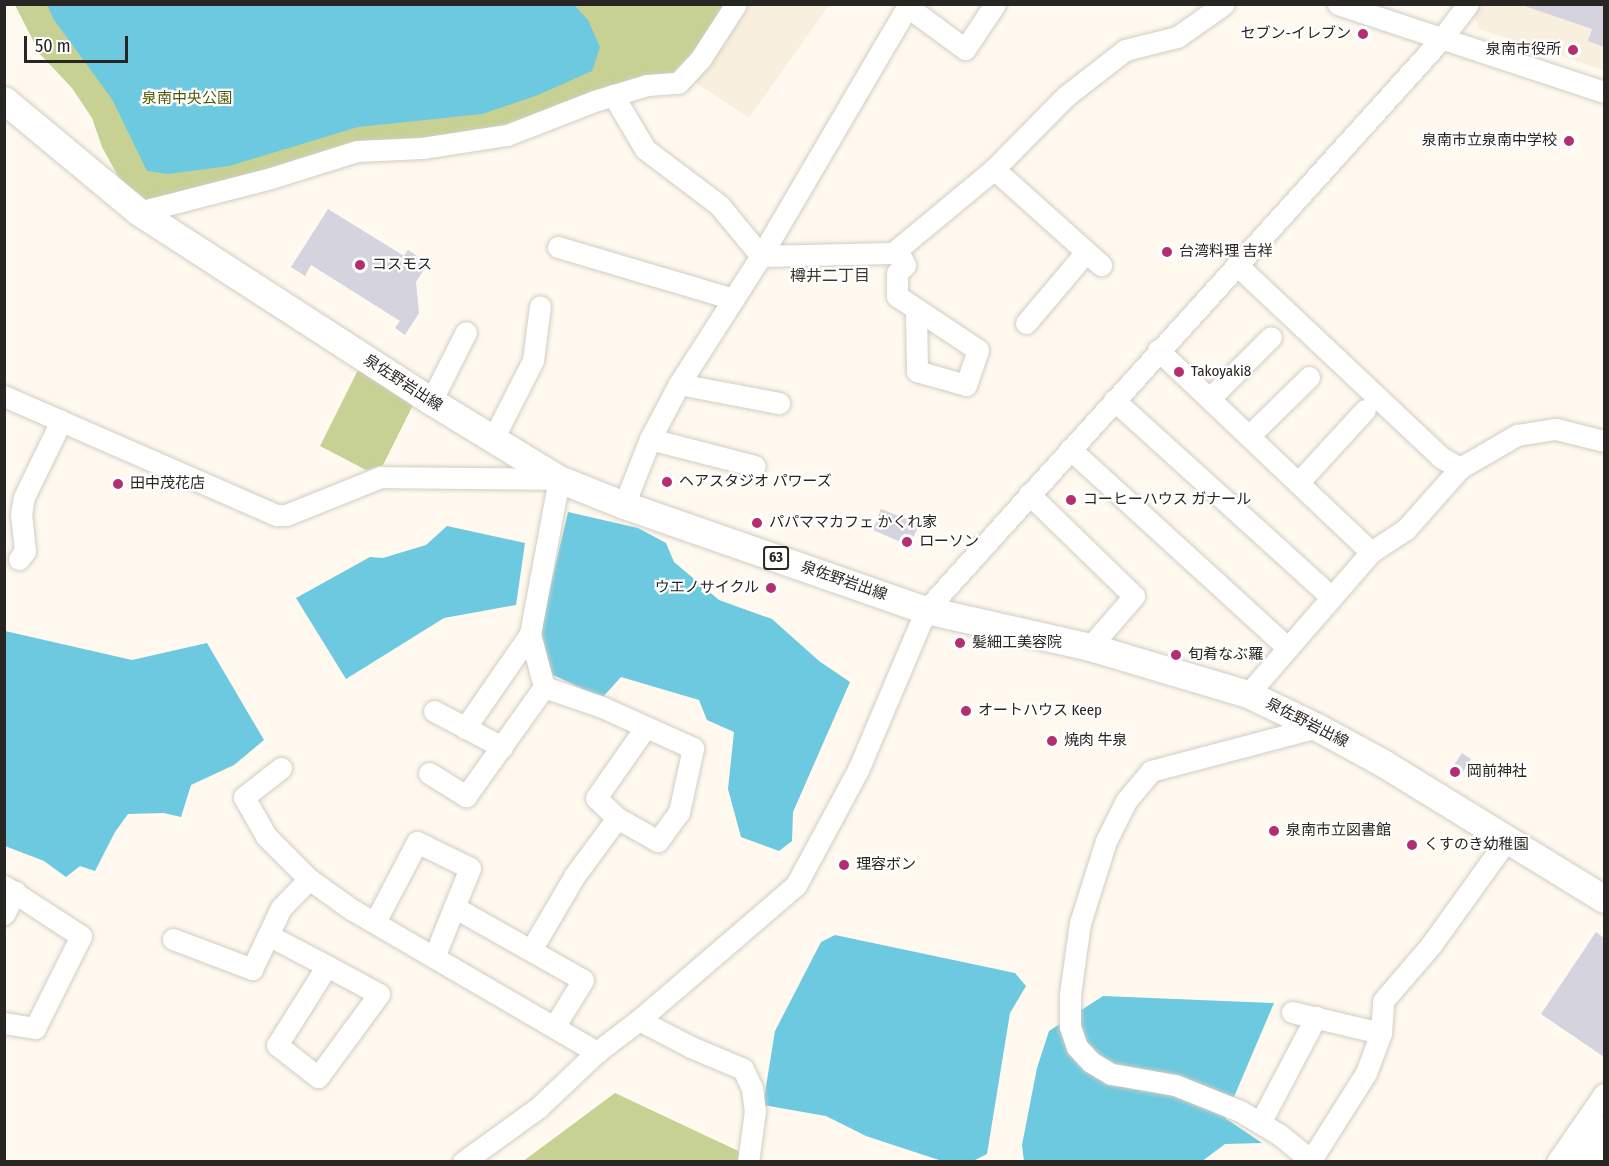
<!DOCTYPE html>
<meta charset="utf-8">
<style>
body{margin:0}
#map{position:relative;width:1609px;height:1166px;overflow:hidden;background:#fff9ef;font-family:"Fira Sans Condensed","Noto Sans JP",sans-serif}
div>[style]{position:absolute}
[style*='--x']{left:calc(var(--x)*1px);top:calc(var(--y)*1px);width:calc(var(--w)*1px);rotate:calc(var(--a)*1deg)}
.built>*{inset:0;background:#f9efde}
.green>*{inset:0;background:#c6d193}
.water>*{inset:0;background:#6cc9df}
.building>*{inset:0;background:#d4d3de}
.roads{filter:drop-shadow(0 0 2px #d2cdc3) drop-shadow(0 0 2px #d2cdc3)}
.minor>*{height:21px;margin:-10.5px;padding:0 10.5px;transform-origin:10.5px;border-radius:10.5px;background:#fff}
.major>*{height:27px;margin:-13.5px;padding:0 13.5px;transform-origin:13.5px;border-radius:13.5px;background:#fff}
.highway>*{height:30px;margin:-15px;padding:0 15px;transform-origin:15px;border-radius:15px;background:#fff}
.dots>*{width:16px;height:16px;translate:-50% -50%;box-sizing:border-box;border:3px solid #fff;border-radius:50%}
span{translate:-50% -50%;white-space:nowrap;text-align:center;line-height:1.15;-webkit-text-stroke:4.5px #fff;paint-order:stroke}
.shield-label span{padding:2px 4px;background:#fff;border:2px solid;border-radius:4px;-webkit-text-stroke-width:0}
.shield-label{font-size:14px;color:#282622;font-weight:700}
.poi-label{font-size:15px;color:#282622}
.right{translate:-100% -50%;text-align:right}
.left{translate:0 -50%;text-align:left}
.park-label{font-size:15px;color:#4f5803}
.street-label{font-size:15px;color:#282622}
.neighbourhood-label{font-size:16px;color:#3d3830}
.frame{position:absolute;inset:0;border:6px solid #282622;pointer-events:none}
.scale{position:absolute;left:24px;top:36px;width:104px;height:27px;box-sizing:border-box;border:3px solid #282622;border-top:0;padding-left:8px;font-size:18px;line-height:21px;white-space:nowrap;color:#282622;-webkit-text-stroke:4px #fff;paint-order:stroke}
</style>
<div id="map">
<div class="built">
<div style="clip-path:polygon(744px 5px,829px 5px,749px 118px,693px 81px)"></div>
<div style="clip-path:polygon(1478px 5px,1604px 5px,1604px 70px,1479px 29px,1473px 12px)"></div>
</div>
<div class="green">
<div style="clip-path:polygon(15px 5px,728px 5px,685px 70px,540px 120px,142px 204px,119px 178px,102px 147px,92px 118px,72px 88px,40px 54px)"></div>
<div style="clip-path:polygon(358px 370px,413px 405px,383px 465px,366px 470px,320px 446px)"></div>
<div style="clip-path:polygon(615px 1093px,751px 1157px,755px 1162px,522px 1162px)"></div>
</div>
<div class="water">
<div style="clip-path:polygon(47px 5px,574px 5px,588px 20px,600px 47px,592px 71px,538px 95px,482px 114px,358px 127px,229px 166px,168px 174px,147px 171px,112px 99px,54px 20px)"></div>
<div style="clip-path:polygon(568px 512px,638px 528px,666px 543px,674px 562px,719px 600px,772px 619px,819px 661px,850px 682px,793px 812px,792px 841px,779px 851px,741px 837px,728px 789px,734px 732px,707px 720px,699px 700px,621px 677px,602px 698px,553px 675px,537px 643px)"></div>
<div style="clip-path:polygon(447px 526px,525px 543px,516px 605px,444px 618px,346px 679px,296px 598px,370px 557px,383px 558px,426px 545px)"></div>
<div style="clip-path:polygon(5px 631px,132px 660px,207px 643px,264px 740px,234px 765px,191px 785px,181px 817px,164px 813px,128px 814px,115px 832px,95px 871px,80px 866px,66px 877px,44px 861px,5px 846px)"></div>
<div style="clip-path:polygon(835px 935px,1015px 973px,1026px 986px,1010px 1013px,987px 1154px,973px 1161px,942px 1161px,866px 1136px,826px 1116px,763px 1105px,775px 1031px,821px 942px)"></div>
<div style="clip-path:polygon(1103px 996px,1274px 1003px,1225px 1118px,1262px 1143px,1225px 1144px,1201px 1162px,1024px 1161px,1022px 1145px,1037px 1068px,1049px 1031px)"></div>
</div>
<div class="building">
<div style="clip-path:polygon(1519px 4px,1604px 4px,1604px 47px,1588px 41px,1592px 29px)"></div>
<div style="clip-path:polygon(328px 209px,404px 256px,408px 250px,428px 263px,416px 282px,419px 313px,405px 335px,395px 328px,400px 321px,311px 265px,305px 276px,291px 267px)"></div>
<div style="clip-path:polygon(881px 509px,919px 524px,910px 546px,873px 530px)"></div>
<div style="clip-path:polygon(1462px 753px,1471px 759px,1458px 780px,1448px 774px)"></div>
<div style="clip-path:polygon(1596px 932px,1604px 938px,1604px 1057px,1541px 1014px)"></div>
</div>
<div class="roads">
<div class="minor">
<div style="--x:1338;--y:4;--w:280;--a:18.3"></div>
<div style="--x:908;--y:7;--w:71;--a:36.4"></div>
<div style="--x:965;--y:49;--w:54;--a:-56.3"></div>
<div style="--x:613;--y:95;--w:63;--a:59.3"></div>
<div style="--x:645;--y:149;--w:93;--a:37.1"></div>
<div style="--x:719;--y:205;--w:66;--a:50.5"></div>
<div style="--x:761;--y:256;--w:132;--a:-1.3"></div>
<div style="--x:893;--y:253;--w:131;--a:-39.7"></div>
<div style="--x:994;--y:169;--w:103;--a:-45.4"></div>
<div style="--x:1066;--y:96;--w:75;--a:-37.9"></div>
<div style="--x:1125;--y:50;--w:54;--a:-14"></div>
<div style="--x:1177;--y:37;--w:57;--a:-35.1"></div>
<div style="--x:994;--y:169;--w:144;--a:41.9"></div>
<div style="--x:139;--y:212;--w:136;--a:-14.4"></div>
<div style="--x:271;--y:178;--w:90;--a:-17.4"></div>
<div style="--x:357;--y:151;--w:65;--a:-2.6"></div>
<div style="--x:422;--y:148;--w:86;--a:-8.7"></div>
<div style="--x:507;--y:135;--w:93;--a:-21.3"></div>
<div style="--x:594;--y:101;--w:55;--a:-16.8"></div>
<div style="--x:647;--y:85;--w:31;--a:-4"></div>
<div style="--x:678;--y:83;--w:34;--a:-47"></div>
<div style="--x:701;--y:58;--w:64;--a:-57.1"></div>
<div style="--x:558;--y:247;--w:183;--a:16.5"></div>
<div style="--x:897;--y:250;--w:17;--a:62"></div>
<div style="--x:905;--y:265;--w:11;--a:135"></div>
<div style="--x:897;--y:273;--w:23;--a:90"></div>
<div style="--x:897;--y:296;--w:97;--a:33.7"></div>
<div style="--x:978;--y:350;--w:37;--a:109"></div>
<div style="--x:966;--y:385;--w:51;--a:-164.1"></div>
<div style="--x:917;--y:371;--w:62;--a:-90.9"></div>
<div style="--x:1237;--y:265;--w:282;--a:43.3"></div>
<div style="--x:1442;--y:458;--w:21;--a:29"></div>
<div style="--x:1026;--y:323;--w:93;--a:-49.8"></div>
<div style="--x:1158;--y:350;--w:294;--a:43.5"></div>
<div style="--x:679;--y:384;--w:102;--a:10.8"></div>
<div style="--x:4;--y:396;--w:298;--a:23.6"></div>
<div style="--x:277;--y:515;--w:9;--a:0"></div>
<div style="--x:286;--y:515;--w:102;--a:-21.8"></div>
<div style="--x:381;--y:477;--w:178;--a:0.6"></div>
<div style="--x:559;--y:479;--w:158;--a:100.6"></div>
<div style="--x:530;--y:634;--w:55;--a:75.2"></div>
<div style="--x:544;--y:687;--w:61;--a:19"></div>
<div style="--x:602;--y:707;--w:100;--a:24.3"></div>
<div style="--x:693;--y:748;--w:66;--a:102.3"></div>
<div style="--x:679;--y:812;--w:36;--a:126"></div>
<div style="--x:658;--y:841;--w:47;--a:-150.7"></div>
<div style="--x:617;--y:818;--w:29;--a:-136"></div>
<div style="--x:596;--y:798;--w:85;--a:-55"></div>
<div style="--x:1210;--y:398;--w:86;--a:-45"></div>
<div style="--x:1114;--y:400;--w:292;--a:42.2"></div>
<div style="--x:431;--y:401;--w:77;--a:-63.1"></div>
<div style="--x:1249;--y:436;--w:84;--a:-44.5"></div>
<div style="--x:493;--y:439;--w:89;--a:-63.1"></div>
<div style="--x:533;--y:360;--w:54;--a:-82.6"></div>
<div style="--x:650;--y:439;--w:108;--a:14.4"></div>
<div style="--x:1070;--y:449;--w:294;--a:42.4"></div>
<div style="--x:1298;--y:483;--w:99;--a:-47.5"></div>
<div style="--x:1029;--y:494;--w:146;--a:44.2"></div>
<div style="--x:1134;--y:596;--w:67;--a:130.8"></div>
<div style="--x:624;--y:505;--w:71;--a:-68.5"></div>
<div style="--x:650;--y:439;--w:62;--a:-62.2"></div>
<div style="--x:679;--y:384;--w:152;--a:-57.4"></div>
<div style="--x:761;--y:256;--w:292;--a:-59.6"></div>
<div style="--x:19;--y:559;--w:10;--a:-53"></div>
<div style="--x:25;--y:551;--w:36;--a:-96"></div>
<div style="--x:21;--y:515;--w:18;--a:-81"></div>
<div style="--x:24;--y:497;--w:85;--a:-64"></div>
<div style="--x:1248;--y:694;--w:188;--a:-49.1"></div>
<div style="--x:1371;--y:552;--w:42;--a:-33.3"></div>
<div style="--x:1406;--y:529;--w:81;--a:-48.5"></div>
<div style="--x:1460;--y:468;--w:66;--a:-30.1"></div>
<div style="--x:1517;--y:435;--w:39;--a:-9"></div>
<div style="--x:1556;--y:429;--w:49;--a:14"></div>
<div style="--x:434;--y:711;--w:77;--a:27.9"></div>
<div style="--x:465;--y:728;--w:114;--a:-55.3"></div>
<div style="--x:281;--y:768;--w:47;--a:141.9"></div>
<div style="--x:244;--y:797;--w:45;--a:60.6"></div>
<div style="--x:266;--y:836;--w:61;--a:45"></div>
<div style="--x:309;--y:879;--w:52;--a:35.5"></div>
<div style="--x:351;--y:909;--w:285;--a:30.2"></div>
<div style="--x:429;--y:773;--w:44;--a:31.9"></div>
<div style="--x:466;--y:796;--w:134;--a:-54.4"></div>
<div style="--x:4;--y:886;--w:92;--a:33"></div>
<div style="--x:81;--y:936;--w:103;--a:116.6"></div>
<div style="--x:35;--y:1028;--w:31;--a:-171"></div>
<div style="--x:454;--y:907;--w:148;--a:29.5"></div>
<div style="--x:583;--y:980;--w:55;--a:121.7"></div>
<div style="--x:4;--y:914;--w:25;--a:-63"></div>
<div style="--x:375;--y:922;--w:90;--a:-62.3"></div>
<div style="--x:417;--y:842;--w:59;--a:26.1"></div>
<div style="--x:470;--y:868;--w:96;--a:112"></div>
<div style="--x:268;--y:935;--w:67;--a:27.7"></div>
<div style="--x:327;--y:966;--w:59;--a:28.3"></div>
<div style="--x:379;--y:994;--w:103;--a:126.3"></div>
<div style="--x:318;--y:1077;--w:52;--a:-142"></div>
<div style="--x:277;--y:1045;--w:93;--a:-57.7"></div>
<div style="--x:173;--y:939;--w:85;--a:20.8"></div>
<div style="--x:252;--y:969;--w:68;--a:-64.6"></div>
<div style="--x:281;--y:908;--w:40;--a:-46"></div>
<div style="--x:531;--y:950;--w:87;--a:-59.6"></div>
<div style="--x:575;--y:875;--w:71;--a:-53.6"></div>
<div style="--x:1292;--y:1012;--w:91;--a:13.3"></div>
<div style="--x:639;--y:1020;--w:59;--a:27.4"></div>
<div style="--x:691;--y:1047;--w:56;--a:22.9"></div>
<div style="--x:743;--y:1069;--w:21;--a:65"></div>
<div style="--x:752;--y:1088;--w:23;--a:83"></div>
<div style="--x:755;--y:1111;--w:51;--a:97.8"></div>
<div style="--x:1260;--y:1123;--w:120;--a:-62.2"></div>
<div style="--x:1311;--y:1160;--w:103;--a:-57.7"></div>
<div style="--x:1366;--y:1073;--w:43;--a:-69.4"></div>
<div style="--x:1381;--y:1033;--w:32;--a:-86"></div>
<div style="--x:1383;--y:1001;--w:74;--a:-49.4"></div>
<div style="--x:1431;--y:945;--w:132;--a:-54.3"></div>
<div style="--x:463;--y:1162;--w:94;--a:-35.9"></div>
<div style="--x:539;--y:1107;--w:80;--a:-43.5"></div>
<div style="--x:597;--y:1052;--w:53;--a:-37.3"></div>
<div style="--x:639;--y:1020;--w:207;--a:-40.7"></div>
<div style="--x:796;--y:885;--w:131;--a:-61.7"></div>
<div style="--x:858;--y:770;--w:174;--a:-67"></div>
<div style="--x:926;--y:610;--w:772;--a:-47.94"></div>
<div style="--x:1443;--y:37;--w:41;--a:-52.9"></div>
<div style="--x:1313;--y:1162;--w:43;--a:-140.7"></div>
<div style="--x:1280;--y:1135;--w:47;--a:-149"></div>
<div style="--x:1240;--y:1111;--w:70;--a:-158.2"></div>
<div style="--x:1175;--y:1085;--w:65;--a:-170.2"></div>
<div style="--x:1111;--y:1074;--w:23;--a:-149"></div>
<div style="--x:1091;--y:1062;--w:21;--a:-133"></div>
<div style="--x:1077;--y:1047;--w:21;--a:-109"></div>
<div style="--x:1070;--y:1027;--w:33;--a:-90"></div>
<div style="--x:1070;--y:994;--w:72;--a:-82"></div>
<div style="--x:1080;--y:923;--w:86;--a:-72.4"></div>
<div style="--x:1106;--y:841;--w:45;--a:-63.4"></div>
<div style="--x:1126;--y:801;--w:39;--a:-50"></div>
<div style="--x:1151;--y:771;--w:172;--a:-14.8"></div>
<div style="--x:1557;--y:1162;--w:83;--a:-55.3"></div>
</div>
<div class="major">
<div style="--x:4;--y:100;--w:175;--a:39.7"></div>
<div style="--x:139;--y:212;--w:348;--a:32.9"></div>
<div style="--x:431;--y:401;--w:150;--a:31.4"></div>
<div style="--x:559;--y:479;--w:70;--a:21.8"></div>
<div style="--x:624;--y:505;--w:320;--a:19.2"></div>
<div style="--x:926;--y:610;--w:168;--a:12.7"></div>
<div style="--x:1090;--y:647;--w:165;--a:16.6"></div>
<div style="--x:1248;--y:694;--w:76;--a:25.6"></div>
<div style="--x:1317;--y:727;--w:75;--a:28.6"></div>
<div style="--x:1383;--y:763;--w:259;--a:31.6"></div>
</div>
<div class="highway">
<div style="--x:1585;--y:1162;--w:36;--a:-58"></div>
</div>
</div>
<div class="dots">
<div style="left:1363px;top:34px;background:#b42e72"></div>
<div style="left:1573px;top:50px;background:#b42e72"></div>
<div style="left:1569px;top:141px;background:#b42e72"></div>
<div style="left:1167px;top:252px;background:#b42e72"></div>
<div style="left:360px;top:265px;background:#b42e72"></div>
<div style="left:1179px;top:372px;background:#b42e72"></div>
<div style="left:667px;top:482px;background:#b42e72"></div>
<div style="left:118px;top:484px;background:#b42e72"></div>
<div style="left:1071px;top:500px;background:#b42e72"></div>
<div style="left:757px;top:523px;background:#b42e72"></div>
<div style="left:907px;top:542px;background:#b42e72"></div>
<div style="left:771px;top:588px;background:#b42e72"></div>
<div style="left:960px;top:643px;background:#b42e72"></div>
<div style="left:1176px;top:655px;background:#b42e72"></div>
<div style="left:966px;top:711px;background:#b42e72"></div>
<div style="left:1052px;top:741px;background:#b42e72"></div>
<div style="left:1455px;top:772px;background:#b42e72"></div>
<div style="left:1274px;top:831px;background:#b42e72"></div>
<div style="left:1412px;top:845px;background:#b42e72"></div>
<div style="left:844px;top:865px;background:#b42e72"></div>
</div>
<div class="shield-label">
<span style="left:776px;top:558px">63</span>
</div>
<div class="poi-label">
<span class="right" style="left:1351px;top:34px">セブン-イレブン</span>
<span class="right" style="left:1561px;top:50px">泉南市役所</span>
<span class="right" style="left:1557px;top:141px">泉南市立泉南中学校</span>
<span class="left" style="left:1179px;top:252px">台湾料理 吉祥</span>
<span class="left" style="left:372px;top:265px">コスモス</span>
<span class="left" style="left:1191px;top:372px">Takoyaki8</span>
<span class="left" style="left:679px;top:482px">ヘアスタジオ パワーズ</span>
<span class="left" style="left:130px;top:484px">田中茂花店</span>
<span class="left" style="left:1083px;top:500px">コーヒーハウス ガナール</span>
<span class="left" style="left:769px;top:523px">パパママカフェ かくれ家</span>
<span class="left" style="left:919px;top:542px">ローソン</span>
<span class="right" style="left:759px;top:588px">ウエノサイクル</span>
<span class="left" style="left:972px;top:643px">髪細工美容院</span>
<span class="left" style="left:1188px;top:655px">旬肴なぶ羅</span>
<span class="left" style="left:978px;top:711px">オートハウス Keep</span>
<span class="left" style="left:1064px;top:741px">焼肉 牛泉</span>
<span class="left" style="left:1467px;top:772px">岡前神社</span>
<span class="left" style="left:1286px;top:831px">泉南市立図書館</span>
<span class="left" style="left:1424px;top:845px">くすのき幼稚園</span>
<span class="left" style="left:856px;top:865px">理容ボン</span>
</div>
<div class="park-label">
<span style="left:187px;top:99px">泉南中央公園</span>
</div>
<div class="street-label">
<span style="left:403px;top:383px;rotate:33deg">泉佐野岩出線</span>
<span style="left:844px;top:581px;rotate:19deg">泉佐野岩出線</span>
<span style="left:1307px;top:723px;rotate:27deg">泉佐野岩出線</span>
</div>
<div class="neighbourhood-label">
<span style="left:830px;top:276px">樽井二丁目</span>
</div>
<div class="frame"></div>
<div class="scale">50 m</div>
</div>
